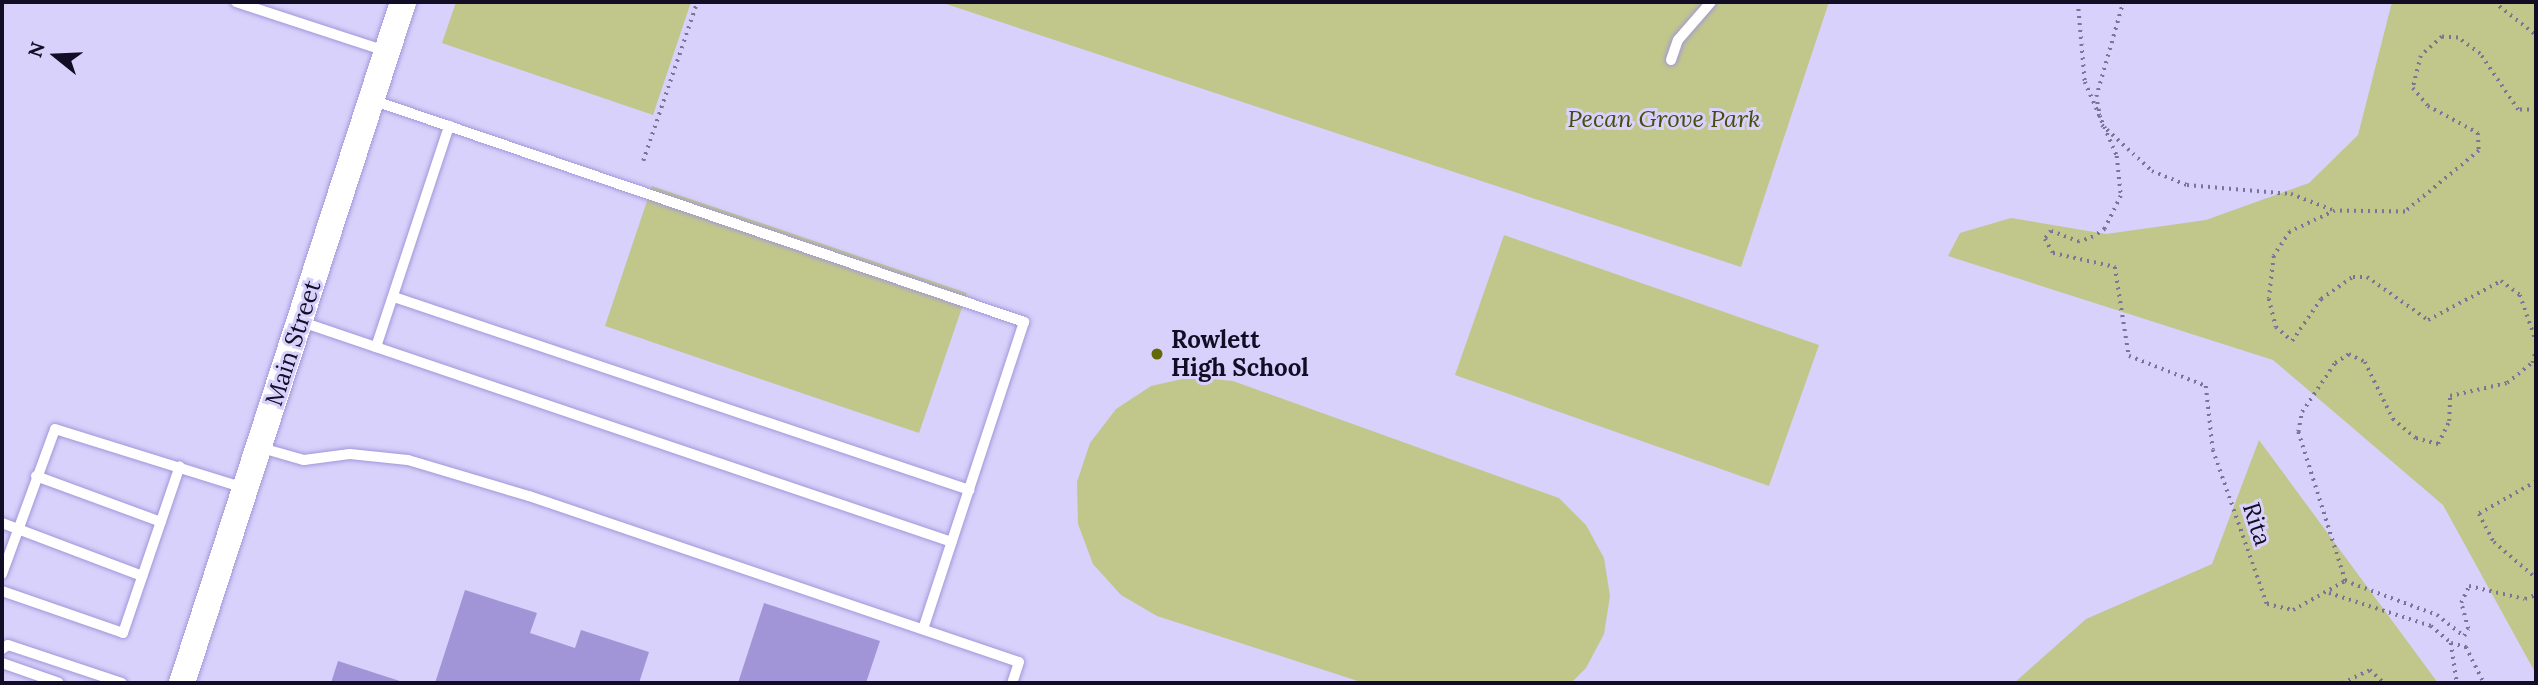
<!DOCTYPE html>
<style>
body{margin:0}
#map{position:relative;width:2538px;height:685px;overflow:hidden;background:#d7d1fb;font-family:Lora,serif}
div>[style]{position:absolute}
[style*='--x']{left:calc(var(--x)*1px);top:calc(var(--y)*1px);width:calc(var(--w)*1px);rotate:calc(var(--a)*1deg)}
.green>*{inset:0;background:#c1c78b}
.building>*{inset:0;background:#a195d7}
.path>*{height:3.5px;margin-top:-1.75px;transform-origin:0;background:repeating-linear-gradient(90deg,#7a7496 0 2px,transparent 0 7px)}
.roads{filter:drop-shadow(0 0 2px #a396d9) drop-shadow(0 0 2px #a396d9)}
.service>*{height:10px;margin:-5px;padding:0 5px;transform-origin:5px;border-radius:5px;background:#fff}
.tertiary>*{height:26px;margin:-13px;padding:0 13px;transform-origin:13px;border-radius:13px;background:#fff}
.dots>*{width:19px;height:19px;translate:-50% -50%;box-sizing:border-box;border:4px solid #d7d1fb;border-radius:50%}
span{translate:-50% -50%;white-space:nowrap;text-align:center;line-height:1.15;-webkit-text-stroke:6px #d7d1fb;paint-order:stroke}
.park-label{font-size:24px;color:#484b0a;font-style:italic}
.poi-label{font-size:24px;color:#120c24;font-weight:700}
.left{translate:0 -50%;text-align:left}
.street-label{font-size:24px;color:#120c24}
.frame{position:absolute;inset:0;border:4px solid #120c24;pointer-events:none}
.north{position:absolute;left:21px;top:21px;width:70px;height:70px;-webkit-text-stroke:5px #d7d1fb;paint-order:stroke;rotate:288deg;font-size:19px;font-weight:700;line-height:28px;text-align:center;color:#120c24}
.north::after{content:'';display:block;margin:auto;width:24px;height:32px;background:#120c24;clip-path:polygon(50% 0,100% 100%,50% 72%,0 100%)}
</style>
<div id="map">
<div class="green">
<div style="clip-path:polygon(456px 2px,691px 2px,653px 115px,442px 43px)"></div>
<div style="clip-path:polygon(940px 2px,1829px 2px,1741px 267px)"></div>
<div style="clip-path:polygon(2392px 2px,2536px 2px,2536px 674px,2443px 505px,2273px 360px,1948px 256px,1960px 233px,2011px 218px,2106px 234px,2206px 220px,2309px 183px,2358px 135px)"></div>
<div style="clip-path:polygon(652px 186px,967px 293px,919px 433px,605px 326px)"></div>
<div style="clip-path:polygon(1504px 235px,1819px 345px,1769px 486px,1455px 375px)"></div>
<div style="clip-path:polygon(1191px 377px,1233px 381px,1559px 498px,1586px 525px,1604px 558px,1610px 596px,1604px 634px,1586px 668px,1571px 683px,1364px 683px,1157px 616px,1121px 595px,1093px 564px,1078px 524px,1077px 482px,1090px 443px,1116px 409px,1151px 386px)"></div>
<div style="clip-path:polygon(2259px 440px,2438px 683px,2014px 683px,2086px 619px,2212px 564px)"></div>
</div>
<div class="building">
<div style="clip-path:polygon(465px 590px,537px 613px,530px 633px,575px 648px,581px 630px,649px 652px,639px 683px,435px 683px)"></div>
<div style="clip-path:polygon(764px 603px,880px 641px,866px 683px,738px 683px)"></div>
<div style="clip-path:polygon(338px 661px,406px 683px,331px 683px)"></div>
</div>
<div class="path">
<div style="--x:2078;--y:2;--w:80;--a:85"></div>
<div style="--x:2085;--y:82;--w:81;--a:66.6"></div>
<div style="--x:2117;--y:156;--w:40;--a:84.3"></div>
<div style="--x:2121;--y:196;--w:37;--a:116"></div>
<div style="--x:2105;--y:229;--w:14;--a:146"></div>
<div style="--x:2093;--y:237;--w:15;--a:160"></div>
<div style="--x:2079;--y:242;--w:30;--a:-159"></div>
<div style="--x:2051;--y:231;--w:10;--a:127"></div>
<div style="--x:2045;--y:239;--w:16;--a:60"></div>
<div style="--x:2053;--y:253;--w:64;--a:12.7"></div>
<div style="--x:2115;--y:267;--w:90;--a:81.1"></div>
<div style="--x:2129;--y:356;--w:83;--a:21.3"></div>
<div style="--x:2206;--y:386;--w:64;--a:83.8"></div>
<div style="--x:2213;--y:450;--w:163;--a:70.7"></div>
<div style="--x:2267;--y:604;--w:27;--a:13"></div>
<div style="--x:2293;--y:610;--w:60;--a:-29.1"></div>
<div style="--x:2345;--y:581;--w:156;--a:-107.5"></div>
<div style="--x:2298;--y:432;--w:20;--a:-79"></div>
<div style="--x:2302;--y:412;--w:59;--a:-56"></div>
<div style="--x:2335;--y:363;--w:17;--a:-33"></div>
<div style="--x:2349;--y:354;--w:18;--a:27"></div>
<div style="--x:2365;--y:362;--w:64;--a:63.8"></div>
<div style="--x:2393;--y:419;--w:30;--a:40"></div>
<div style="--x:2416;--y:438;--w:23;--a:15"></div>
<div style="--x:2438;--y:444;--w:25;--a:-64"></div>
<div style="--x:2449;--y:421;--w:25;--a:-88"></div>
<div style="--x:2450;--y:396;--w:58;--a:-12.8"></div>
<div style="--x:2507;--y:383;--w:32;--a:-39"></div>
<div style="--x:2532;--y:363;--w:14;--a:-73"></div>
<div style="--x:2494;--y:2;--w:53;--a:38.2"></div>
<div style="--x:2536;--y:110;--w:18;--a:180"></div>
<div style="--x:2518;--y:110;--w:68;--a:-124.2"></div>
<div style="--x:2480;--y:54;--w:27;--a:-144"></div>
<div style="--x:2458;--y:38;--w:16;--a:-176"></div>
<div style="--x:2442;--y:37;--w:28;--a:138"></div>
<div style="--x:2421;--y:56;--w:33;--a:104"></div>
<div style="--x:2413;--y:88;--w:23;--a:50"></div>
<div style="--x:2428;--y:106;--w:57;--a:28.4"></div>
<div style="--x:2478;--y:133;--w:18;--a:87"></div>
<div style="--x:2479;--y:151;--w:96;--a:140.5"></div>
<div style="--x:2405;--y:212;--w:70;--a:-179.2"></div>
<div style="--x:2335;--y:211;--w:50;--a:155"></div>
<div style="--x:2290;--y:232;--w:29;--a:124"></div>
<div style="--x:2274;--y:256;--w:43;--a:96.6"></div>
<div style="--x:2269;--y:299;--w:29;--a:76"></div>
<div style="--x:2276;--y:327;--w:21;--a:41"></div>
<div style="--x:2292;--y:341;--w:51;--a:-55.4"></div>
<div style="--x:2321;--y:299;--w:39;--a:-35"></div>
<div style="--x:2353;--y:277;--w:14;--a:0"></div>
<div style="--x:2367;--y:277;--w:75;--a:35.2"></div>
<div style="--x:2428;--y:320;--w:83;--a:-28.1"></div>
<div style="--x:2501;--y:281;--w:24;--a:36"></div>
<div style="--x:2520;--y:295;--w:49;--a:70.8"></div>
<div style="--x:2100;--y:118;--w:21;--a:-101"></div>
<div style="--x:2096;--y:97;--w:99;--a:-74.1"></div>
<div style="--x:2102;--y:125;--w:68;--a:42.6"></div>
<div style="--x:2152;--y:171;--w:38;--a:22"></div>
<div style="--x:2187;--y:185;--w:104;--a:4.9"></div>
<div style="--x:2291;--y:194;--w:47;--a:21.1"></div>
<div style="--x:643;--y:161;--w:168;--a:-71.2"></div>
<div style="--x:2536;--y:482;--w:65;--a:150.7"></div>
<div style="--x:2479;--y:514;--w:32;--a:62"></div>
<div style="--x:2494;--y:542;--w:55;--a:40.6"></div>
<div style="--x:2345;--y:581;--w:98;--a:20.3"></div>
<div style="--x:2437;--y:615;--w:34;--a:38"></div>
<div style="--x:2464;--y:636;--w:8;--a:-60"></div>
<div style="--x:2468;--y:629;--w:27;--a:-105"></div>
<div style="--x:2461;--y:603;--w:19;--a:-65"></div>
<div style="--x:2469;--y:586;--w:57;--a:13.1"></div>
<div style="--x:2525;--y:599;--w:12;--a:-20"></div>
<div style="--x:2329;--y:593;--w:107;--a:17.9"></div>
<div style="--x:2431;--y:626;--w:26;--a:40"></div>
<div style="--x:2451;--y:643;--w:40;--a:81.5"></div>
<div style="--x:2451;--y:643;--w:16;--a:15"></div>
<div style="--x:2466;--y:647;--w:40;--a:63.4"></div>
<div style="--x:2342;--y:683;--w:31;--a:-25"></div>
<div style="--x:2370;--y:670;--w:19;--a:43"></div>
</div>
<div class="roads">
<div class="service">
<div style="--x:236;--y:2;--w:158;--a:18.1"></div>
<div style="--x:1671;--y:60;--w:21;--a:-71"></div>
<div style="--x:1678;--y:40;--w:50;--a:-49"></div>
<div style="--x:372;--y:100;--w:689;--a:18.8"></div>
<div style="--x:1024;--y:322;--w:323;--a:108.2"></div>
<div style="--x:394;--y:297;--w:607;--a:18.55"></div>
<div style="--x:299;--y:321;--w:689;--a:18.7"></div>
<div style="--x:376;--y:347;--w:233;--a:-71.7"></div>
<div style="--x:258;--y:447;--w:48;--a:15.8"></div>
<div style="--x:304;--y:460;--w:46;--a:-7.4"></div>
<div style="--x:350;--y:454;--w:58;--a:5.9"></div>
<div style="--x:408;--y:460;--w:126;--a:16.6"></div>
<div style="--x:529;--y:496;--w:517;--a:18.72"></div>
<div style="--x:1019;--y:662;--w:22;--a:108"></div>
<div style="--x:36;--y:476;--w:133;--a:20.2"></div>
<div style="--x:2;--y:523;--w:150;--a:20.7"></div>
<div style="--x:2;--y:574;--w:154;--a:-69.9"></div>
<div style="--x:55;--y:429;--w:199;--a:17.3"></div>
<div style="--x:2;--y:591;--w:128;--a:19.1"></div>
<div style="--x:123;--y:633;--w:176;--a:-71.2"></div>
<div style="--x:2;--y:649;--w:7;--a:-34"></div>
<div style="--x:8;--y:645;--w:120;--a:18.4"></div>
<div style="--x:2;--y:663;--w:60;--a:19.3"></div>
</div>
<div class="tertiary">
<div style="--x:182;--y:683;--w:716;--a:-72.02"></div>
</div>
</div>
<div class="dots">
<div style="left:1157px;top:354px;background:#646806"></div>
</div>
<div class="park-label">
<span style="left:1664px;top:119px">Pecan Grove Park</span>
</div>
<div class="poi-label">
<span class="left" style="left:1171px;top:354px">Rowlett<br>High School</span>
</div>
<div class="street-label">
<span style="left:293px;top:343px;rotate:-72deg">Main Street</span>
<span style="left:2257px;top:524px;rotate:72deg">Rita</span>
</div>
<div class="frame"></div>
<div class="north">N</div>
</div>
